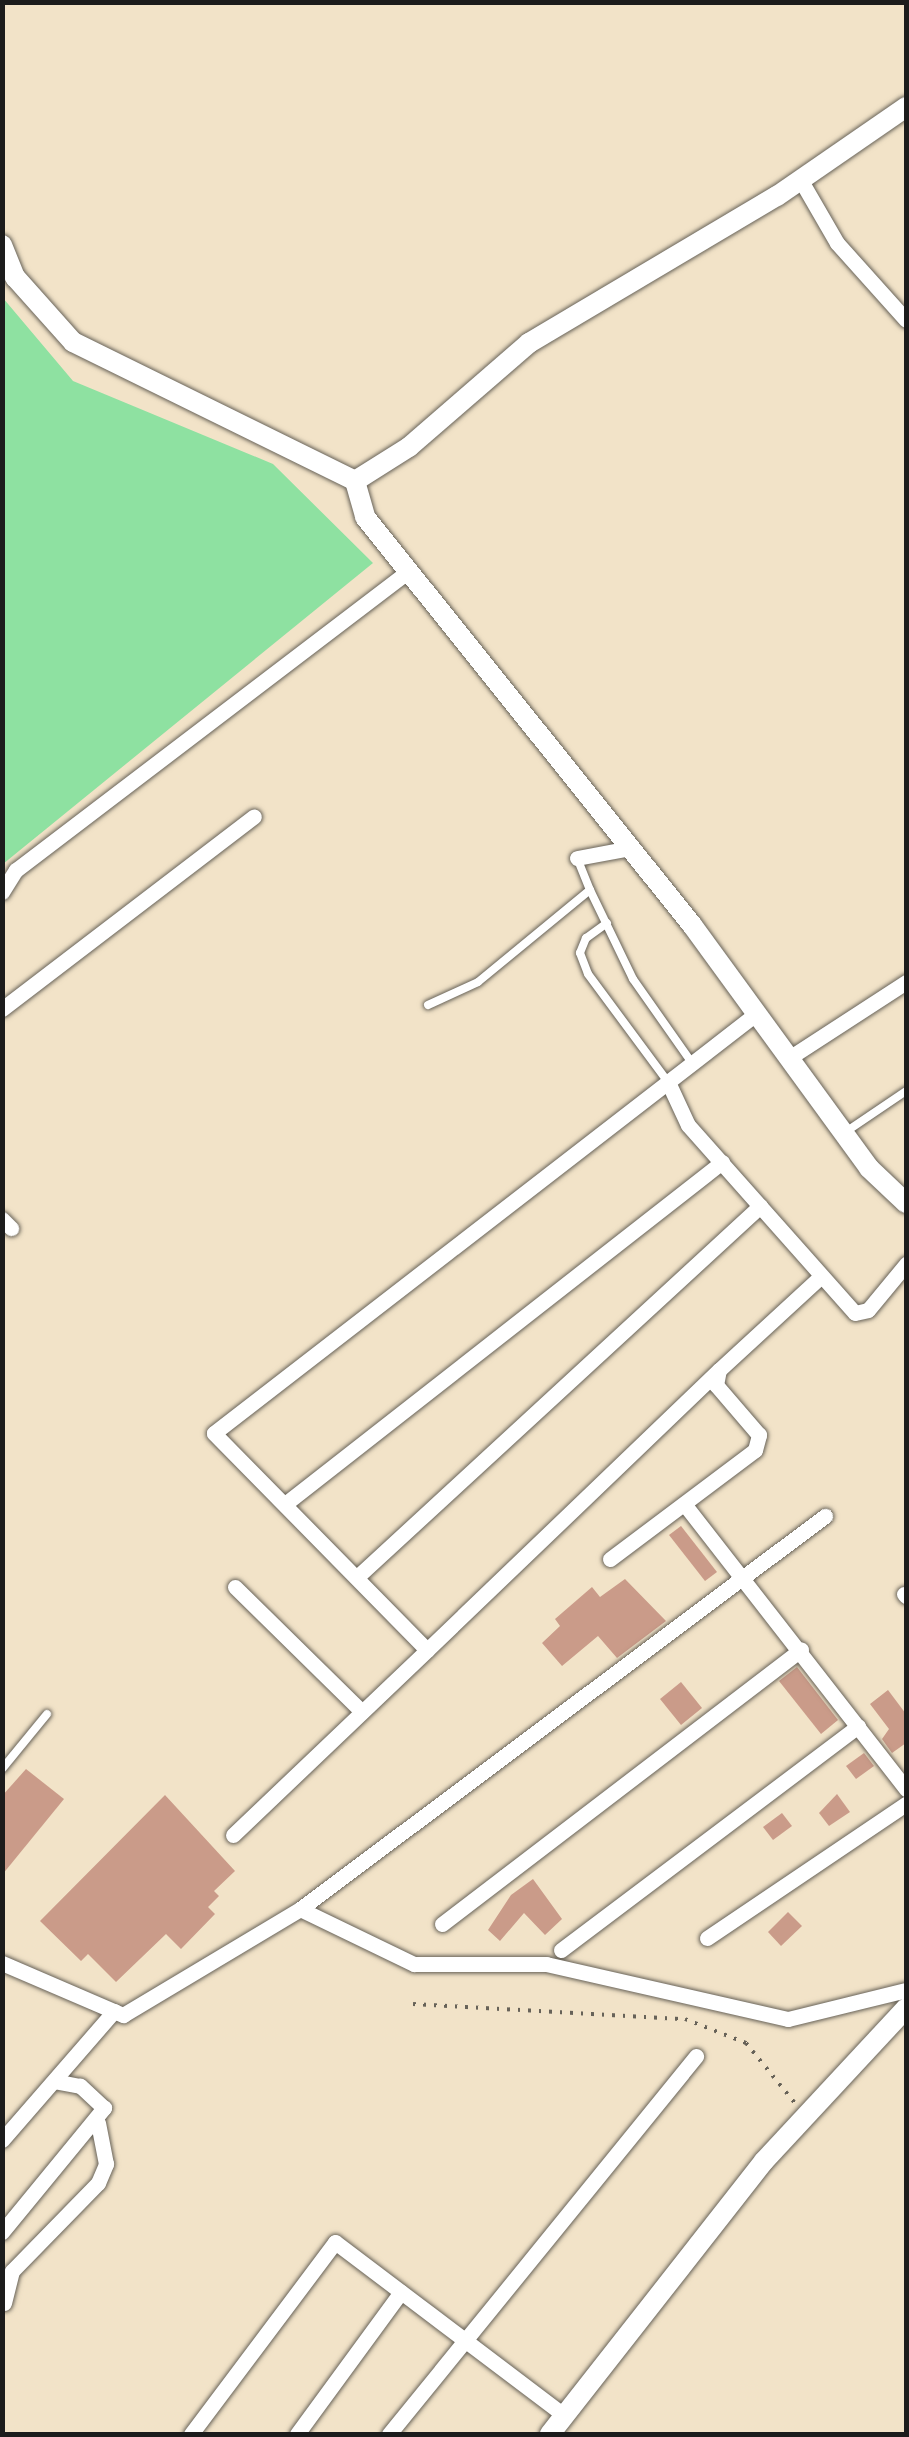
<!DOCTYPE html>
<style>
body{margin:0}
#map{position:relative;width:909px;height:2437px;overflow:hidden;background:#f2e3c8;font-family:"Sorts Mill Goudy",serif}
div>[style]{position:absolute}
[style*='--x']{left:calc(var(--x)*1px);top:calc(var(--y)*1px);width:calc(var(--w)*1px);rotate:calc(var(--a)*1deg)}
.green>*{inset:0;background:#8ee1a1}
.building>*{inset:0;background:#ca9b89}
.path>*{height:4px;margin-top:-2px;transform-origin:0;background:repeating-linear-gradient(90deg,#676258 0 2.5px,transparent 0 10.5px)}
.roads{filter:drop-shadow(0 0 2px #676258) drop-shadow(0 0 2px #676258)}
.service>*{height:8px;margin:-4px;padding:0 4px;transform-origin:4px;border-radius:4px;background:#fff}
.minor>*{height:15px;margin:-7.5px;padding:0 7.5px;transform-origin:7.5px;border-radius:7.5px;background:#fff}
.tertiary>*{height:20px;margin:-10px;padding:0 10px;transform-origin:10px;border-radius:10px;background:#fff}
span{translate:-50% -50%;white-space:nowrap;text-align:center;line-height:1.15;-webkit-text-stroke:8px #f7f3e8;paint-order:stroke}
.frame{position:absolute;inset:0;border:5px solid #1c1c1c;pointer-events:none}
</style>
<div id="map">
<div class="green">
<div style="clip-path:polygon(3px 298px,73px 381px,273px 464px,373px 563px,3px 864px)"></div>
</div>
<div class="building">
<div style="clip-path:polygon(681px 1526px,717px 1572px,705px 1581px,669px 1535px)"></div>
<div style="clip-path:polygon(625px 1579px,666px 1621px,617px 1658px,598px 1636px,562px 1666px,542px 1643px,560px 1626px,555px 1619px,592px 1587px,600px 1597px)"></div>
<div style="clip-path:polygon(797px 1667px,838px 1720px,821px 1734px,779px 1681px)"></div>
<div style="clip-path:polygon(681px 1682px,702px 1708px,681px 1725px,660px 1699px)"></div>
<div style="clip-path:polygon(888px 1690px,906px 1714px,906px 1743px,892px 1753px,882px 1739px,889px 1729px,870px 1704px)"></div>
<div style="clip-path:polygon(864px 1753px,874px 1766px,856px 1779px,846px 1766px)"></div>
<div style="clip-path:polygon(26px 1769px,64px 1799px,2px 1875px,2px 1796px)"></div>
<div style="clip-path:polygon(837px 1794px,850px 1812px,829px 1826px,819px 1813px)"></div>
<div style="clip-path:polygon(165px 1795px,235px 1871px,214px 1891px,219px 1896px,208px 1907px,215px 1914px,181px 1949px,166px 1934px,116px 1982px,88px 1954px,81px 1961px,40px 1921px)"></div>
<div style="clip-path:polygon(782px 1813px,792px 1826px,773px 1840px,763px 1827px)"></div>
<div style="clip-path:polygon(533px 1879px,562px 1919px,545px 1935px,524px 1913px,500px 1941px,488px 1930px,511px 1895px)"></div>
<div style="clip-path:polygon(788px 1912px,802px 1926px,781px 1946px,768px 1932px)"></div>
</div>
<div class="path">
<div style="--x:413;--y:2004;--w:272;--a:3.2"></div>
<div style="--x:685;--y:2019;--w:66;--a:21.5"></div>
<div style="--x:746;--y:2043;--w:77;--a:50.8"></div>
<div style="--x:2;--y:2432;--w:5;--a:22"></div>
</div>
<div class="roads">
<div class="service">
<div style="--x:590;--y:890;--w:99;--a:64.2"></div>
<div style="--x:633;--y:979;--w:103;--a:54.9"></div>
<div style="--x:607;--y:923;--w:26;--a:144"></div>
<div style="--x:586;--y:938;--w:16;--a:112"></div>
<div style="--x:580;--y:953;--w:22;--a:69"></div>
<div style="--x:588;--y:974;--w:134;--a:53.5"></div>
<div style="--x:428;--y:1005;--w:55;--a:-24.7"></div>
<div style="--x:478;--y:982;--w:145;--a:-39.4"></div>
<div style="--x:590;--y:890;--w:35;--a:-112"></div>
<div style="--x:844;--y:1133;--w:75;--a:-34.1"></div>
<div style="--x:2;--y:1769;--w:71;--a:-50.7"></div>
</div>
<div class="minor">
<div style="--x:800;--y:179;--w:74;--a:60"></div>
<div style="--x:837;--y:243;--w:103;--a:48.1"></div>
<div style="--x:577;--y:858;--w:55;--a:-10.5"></div>
<div style="--x:2;--y:892;--w:26;--a:-58"></div>
<div style="--x:16;--y:870;--w:493;--a:-37.3"></div>
<div style="--x:2;--y:1009;--w:317;--a:-37.4"></div>
<div style="--x:789;--y:1058;--w:140;--a:-33"></div>
<div style="--x:668;--y:1082;--w:47;--a:65.1"></div>
<div style="--x:688;--y:1125;--w:251;--a:48.4"></div>
<div style="--x:855;--y:1313;--w:13;--a:-13"></div>
<div style="--x:868;--y:1310;--w:60;--a:-50.4"></div>
<div style="--x:2;--y:1219;--w:13;--a:45"></div>
<div style="--x:719;--y:1370;--w:405;--a:136.2"></div>
<div style="--x:427;--y:1650;--w:304;--a:-134.5"></div>
<div style="--x:214;--y:1433;--w:686;--a:-37.72"></div>
<div style="--x:285;--y:1504;--w:555;--a:-38.05"></div>
<div style="--x:685;--y:1505;--w:360;--a:52.1"></div>
<div style="--x:610;--y:1559;--w:181;--a:-36.9"></div>
<div style="--x:755;--y:1450;--w:16;--a:-75"></div>
<div style="--x:759;--y:1435;--w:66;--a:-130.7"></div>
<div style="--x:716;--y:1385;--w:15;--a:-79"></div>
<div style="--x:719;--y:1370;--w:137;--a:-42.6"></div>
<div style="--x:357;--y:1577;--w:548;--a:-42.63"></div>
<div style="--x:235;--y:1587;--w:178;--a:44.5"></div>
<div style="--x:904;--y:1594;--w:3;--a:45"></div>
<div style="--x:233;--y:1835;--w:268;--a:-43.6"></div>
<div style="--x:300;--y:1909;--w:127;--a:25.8"></div>
<div style="--x:414;--y:1964;--w:132;--a:0"></div>
<div style="--x:546;--y:1964;--w:248;--a:12.8"></div>
<div style="--x:788;--y:2019;--w:122;--a:-13.8"></div>
<div style="--x:442;--y:1924;--w:452;--a:-37.4"></div>
<div style="--x:707;--y:1938;--w:240;--a:-34"></div>
<div style="--x:561;--y:1950;--w:372;--a:-37"></div>
<div style="--x:2;--y:1963;--w:132;--a:23.3"></div>
<div style="--x:123;--y:2015;--w:206;--a:-30.9"></div>
<div style="--x:300;--y:1909;--w:656;--a:-36.82"></div>
<div style="--x:2;--y:2140;--w:171;--a:-49"></div>
<div style="--x:2;--y:2232;--w:161;--a:-50.6"></div>
<div style="--x:104;--y:2108;--w:33;--a:-137"></div>
<div style="--x:80;--y:2086;--w:26;--a:-169"></div>
<div style="--x:4;--y:2303;--w:33;--a:-76"></div>
<div style="--x:12;--y:2271;--w:123;--a:-45.7"></div>
<div style="--x:98;--y:2183;--w:21;--a:-67"></div>
<div style="--x:106;--y:2164;--w:42;--a:-101"></div>
<div style="--x:191;--y:2434;--w:240;--a:-53.1"></div>
<div style="--x:335;--y:2242;--w:287;--a:37.1"></div>
<div style="--x:297;--y:2434;--w:176;--a:-53.8"></div>
<div style="--x:389;--y:2434;--w:487;--a:-50.9"></div>
</div>
<div class="tertiary">
<div style="--x:2;--y:245;--w:35;--a:68"></div>
<div style="--x:15;--y:277;--w:87;--a:48.3"></div>
<div style="--x:73;--y:342;--w:314;--a:26.2"></div>
<div style="--x:355;--y:481;--w:64;--a:-32.2"></div>
<div style="--x:409;--y:447;--w:159;--a:-40.9"></div>
<div style="--x:529;--y:343;--w:288;--a:-30.7"></div>
<div style="--x:777;--y:196;--w:157;--a:-34.6"></div>
<div style="--x:355;--y:481;--w:37;--a:74"></div>
<div style="--x:365;--y:517;--w:523;--a:51.29"></div>
<div style="--x:692;--y:925;--w:301;--a:53.9"></div>
<div style="--x:869;--y:1168;--w:51;--a:43.4"></div>
<div style="--x:550;--y:2434;--w:347;--a:-51.9"></div>
<div style="--x:764;--y:2161;--w:209;--a:-47.1"></div>
</div>
</div>
<div class="frame"></div>
</div>
